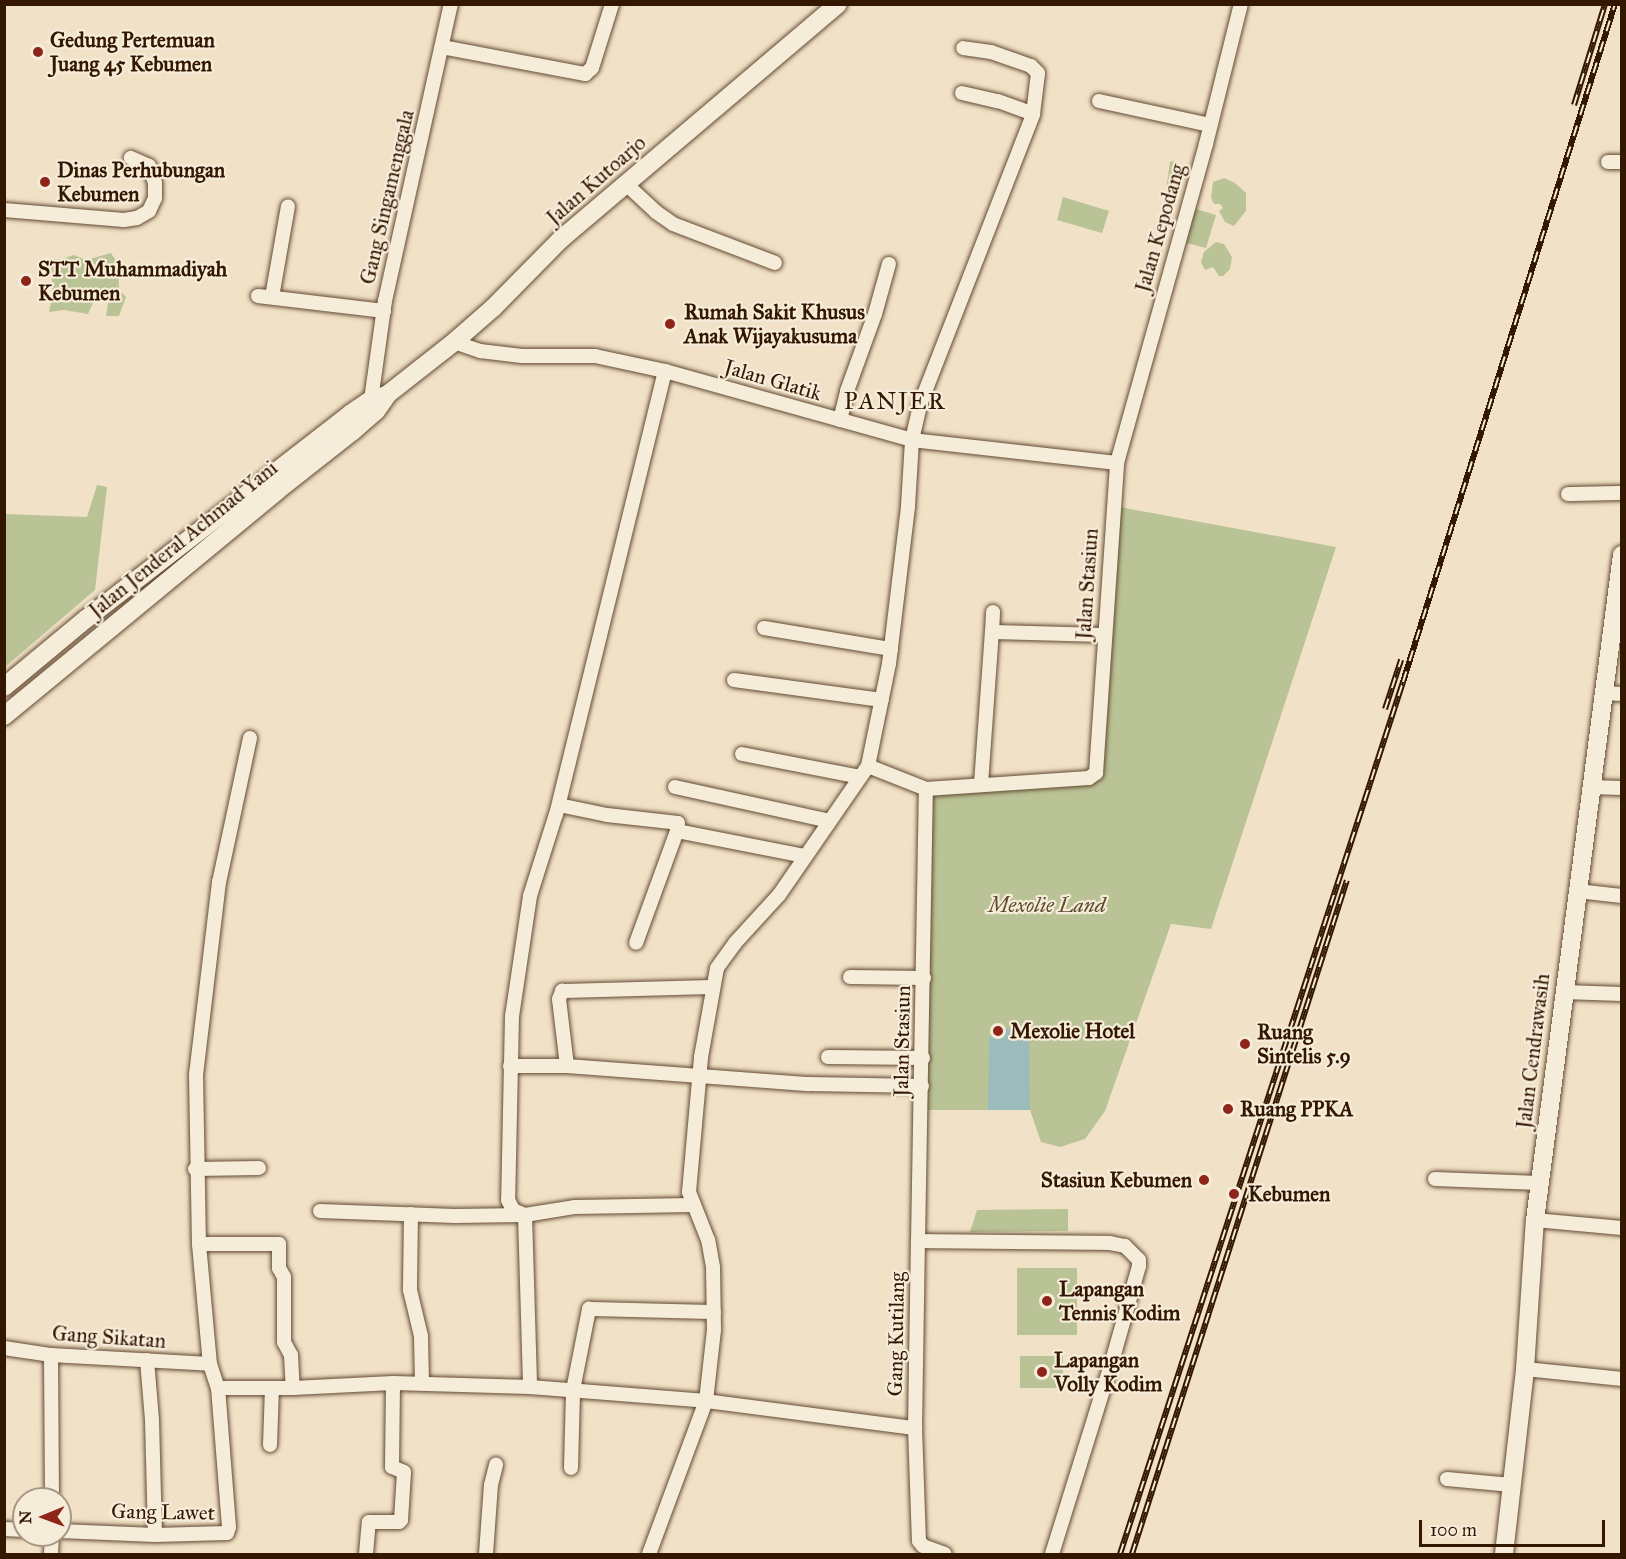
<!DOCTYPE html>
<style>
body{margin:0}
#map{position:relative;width:1626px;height:1559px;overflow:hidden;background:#f1e1c6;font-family:"IM FELL Great Primer",serif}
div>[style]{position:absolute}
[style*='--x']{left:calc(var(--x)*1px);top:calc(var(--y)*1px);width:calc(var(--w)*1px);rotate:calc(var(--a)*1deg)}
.green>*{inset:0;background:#bac395}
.water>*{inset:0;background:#9bbcba}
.roads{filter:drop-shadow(0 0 2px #634a32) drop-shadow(0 0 2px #634a32)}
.minor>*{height:14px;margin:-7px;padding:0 7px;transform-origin:7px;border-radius:7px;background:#f6ecda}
.secondary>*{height:18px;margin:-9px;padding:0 9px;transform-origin:9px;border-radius:9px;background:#f6ecda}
.rail>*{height:6px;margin-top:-3px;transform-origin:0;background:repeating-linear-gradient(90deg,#f6ecda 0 11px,#341700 0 22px);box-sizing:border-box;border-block:2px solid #341700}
.dots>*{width:16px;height:16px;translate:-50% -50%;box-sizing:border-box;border:3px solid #f6ecda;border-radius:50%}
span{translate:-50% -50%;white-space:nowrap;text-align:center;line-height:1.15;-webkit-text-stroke:4.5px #f6ecda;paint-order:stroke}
.poi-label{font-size:21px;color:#341700;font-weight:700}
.left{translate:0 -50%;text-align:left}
.right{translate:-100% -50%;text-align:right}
.street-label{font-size:21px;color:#341700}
.park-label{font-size:21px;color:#5c4b2d;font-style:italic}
.quarter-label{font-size:24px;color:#341700;letter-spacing:1.5px}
.frame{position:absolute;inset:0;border:6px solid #341700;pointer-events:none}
.north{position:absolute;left:12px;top:1487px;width:60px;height:60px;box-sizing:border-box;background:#f6ecda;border:2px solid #a89783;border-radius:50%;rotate:269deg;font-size:16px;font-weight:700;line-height:24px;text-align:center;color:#341700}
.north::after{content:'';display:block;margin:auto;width:21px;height:27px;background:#8f2418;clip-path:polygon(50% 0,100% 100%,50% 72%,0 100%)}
.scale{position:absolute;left:1419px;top:1520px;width:186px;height:27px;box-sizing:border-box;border:3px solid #341700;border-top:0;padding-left:8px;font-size:18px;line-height:21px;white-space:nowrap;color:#341700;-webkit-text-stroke:4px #f6ecda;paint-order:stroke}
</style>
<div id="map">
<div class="green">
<div style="clip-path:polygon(1174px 161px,1178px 164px,1179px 172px,1177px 185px,1172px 190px,1172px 201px,1164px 204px,1170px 162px)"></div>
<div style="clip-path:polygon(1224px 178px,1235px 183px,1246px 193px,1246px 211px,1234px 226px,1225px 222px,1219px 211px,1223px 208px,1220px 204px,1214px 204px,1211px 198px,1213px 182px)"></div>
<div style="clip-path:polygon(1063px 197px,1109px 211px,1102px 233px,1057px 220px)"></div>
<div style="clip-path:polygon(1193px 208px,1216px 215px,1206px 248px,1183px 242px)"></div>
<div style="clip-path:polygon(1216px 242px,1224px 244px,1232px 257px,1230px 269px,1223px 276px,1219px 276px,1213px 267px,1205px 270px,1201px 262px,1204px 252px)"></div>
<div style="clip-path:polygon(111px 253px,118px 264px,119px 289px,126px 297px,119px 316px,106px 316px,109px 298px,101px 292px,96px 296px,88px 314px,64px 310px,49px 312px,53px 292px,50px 259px,61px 259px,74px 255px,86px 260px)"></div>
<div style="clip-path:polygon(97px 485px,107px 487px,95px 590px,5px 667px,5px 514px,87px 517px)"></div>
<div style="clip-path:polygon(1114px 506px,1336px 547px,1211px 929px,1171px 924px,1105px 1111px,1085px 1139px,1060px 1147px,1041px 1142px,1030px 1110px,922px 1110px,926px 789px,1098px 780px)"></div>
<div style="clip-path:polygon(1068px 1209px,1068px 1231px,970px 1232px,977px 1210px)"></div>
<div style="clip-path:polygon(1017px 1268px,1077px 1268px,1077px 1335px,1017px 1335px)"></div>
<div style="clip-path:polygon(1020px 1356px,1063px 1356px,1063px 1388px,1020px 1388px)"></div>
</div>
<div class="water">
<div style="clip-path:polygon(1001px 1028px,1011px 1029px,1018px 1036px,1029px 1036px,1030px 1110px,988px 1110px,989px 1038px)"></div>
</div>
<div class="roads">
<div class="minor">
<div style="--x:442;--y:47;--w:146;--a:10.7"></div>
<div style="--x:585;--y:74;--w:9;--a:-41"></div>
<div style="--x:592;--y:68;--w:67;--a:-72.6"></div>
<div style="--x:962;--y:93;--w:37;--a:13"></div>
<div style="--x:998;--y:101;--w:37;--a:20"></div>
<div style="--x:1099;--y:101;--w:114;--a:12.2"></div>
<div style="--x:1608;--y:162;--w:14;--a:0"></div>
<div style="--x:626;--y:184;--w:41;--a:43"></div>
<div style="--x:656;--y:212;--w:21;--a:35"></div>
<div style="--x:673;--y:224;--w:109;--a:20.9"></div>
<div style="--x:4;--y:210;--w:120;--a:4.8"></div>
<div style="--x:124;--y:220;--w:13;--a:-9"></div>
<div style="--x:137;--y:218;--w:14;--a:-30"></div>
<div style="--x:149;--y:211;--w:14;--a:-65"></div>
<div style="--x:155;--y:198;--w:15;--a:-90"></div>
<div style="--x:155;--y:183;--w:18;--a:-109"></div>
<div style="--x:149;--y:166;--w:20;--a:-156"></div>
<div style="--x:258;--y:296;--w:127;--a:6.8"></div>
<div style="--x:272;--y:297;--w:92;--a:-80"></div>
<div style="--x:454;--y:342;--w:28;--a:19"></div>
<div style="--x:480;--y:351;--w:42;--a:6.8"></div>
<div style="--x:522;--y:356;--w:73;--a:0"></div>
<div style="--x:595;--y:356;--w:72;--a:12.1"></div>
<div style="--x:665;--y:371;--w:256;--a:15.6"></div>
<div style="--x:912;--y:440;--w:206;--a:6.4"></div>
<div style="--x:665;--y:371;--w:456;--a:103.8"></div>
<div style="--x:556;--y:814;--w:86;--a:107.6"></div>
<div style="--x:530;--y:896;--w:121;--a:98.5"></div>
<div style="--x:512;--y:1016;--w:184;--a:91.2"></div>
<div style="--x:508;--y:1200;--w:11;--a:63"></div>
<div style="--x:513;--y:1210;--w:13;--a:23"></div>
<div style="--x:525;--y:1215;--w:51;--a:-9.1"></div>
<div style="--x:575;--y:1207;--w:117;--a:-1"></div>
<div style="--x:374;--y:407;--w:8;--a:-113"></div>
<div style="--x:371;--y:400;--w:100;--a:-82"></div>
<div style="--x:385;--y:301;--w:304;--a:-77.5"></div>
<div style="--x:840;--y:420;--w:30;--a:-76"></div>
<div style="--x:847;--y:391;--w:82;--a:-70"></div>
<div style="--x:875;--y:314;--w:52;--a:-74.4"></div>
<div style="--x:1568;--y:494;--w:54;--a:-1.1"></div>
<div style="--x:764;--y:628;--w:129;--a:9.4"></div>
<div style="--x:992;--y:632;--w:20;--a:-87"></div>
<div style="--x:734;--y:680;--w:149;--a:7.7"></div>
<div style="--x:1603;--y:693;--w:19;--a:3"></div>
<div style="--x:250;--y:738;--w:147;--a:102.1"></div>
<div style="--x:219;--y:882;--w:193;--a:96.8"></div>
<div style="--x:196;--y:1074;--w:170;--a:89"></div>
<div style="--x:199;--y:1244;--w:121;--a:84.8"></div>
<div style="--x:210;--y:1364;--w:25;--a:72"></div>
<div style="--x:218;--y:1388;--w:75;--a:0"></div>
<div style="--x:293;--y:1388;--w:100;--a:-2.9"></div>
<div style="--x:393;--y:1383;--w:137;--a:1.7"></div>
<div style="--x:530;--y:1387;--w:177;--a:4.5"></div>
<div style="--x:706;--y:1401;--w:211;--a:7.4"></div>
<div style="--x:915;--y:1428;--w:113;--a:88"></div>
<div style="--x:919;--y:1541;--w:6;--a:51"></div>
<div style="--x:923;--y:1546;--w:23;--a:20"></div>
<div style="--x:742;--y:754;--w:120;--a:11"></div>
<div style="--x:868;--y:766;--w:62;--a:21.6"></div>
<div style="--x:981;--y:784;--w:152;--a:-85.9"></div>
<div style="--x:992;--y:632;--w:113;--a:1.5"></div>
<div style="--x:675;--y:787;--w:158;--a:12.4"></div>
<div style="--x:1590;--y:787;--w:32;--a:2"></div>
<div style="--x:559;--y:805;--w:49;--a:11.8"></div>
<div style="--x:607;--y:815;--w:71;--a:6.4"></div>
<div style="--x:678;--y:823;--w:8;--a:97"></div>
<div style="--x:677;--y:831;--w:119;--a:110.1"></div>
<div style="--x:677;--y:831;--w:130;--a:11.1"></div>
<div style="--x:1577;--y:891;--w:45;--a:6.3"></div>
<div style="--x:850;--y:977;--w:74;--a:0.8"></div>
<div style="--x:1564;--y:992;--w:58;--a:2"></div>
<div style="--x:828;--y:1057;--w:95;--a:0.6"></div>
<div style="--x:510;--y:1066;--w:57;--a:0"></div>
<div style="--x:567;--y:1066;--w:243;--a:4.3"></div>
<div style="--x:809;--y:1084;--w:113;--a:1"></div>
<div style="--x:567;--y:1066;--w:67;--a:-96.8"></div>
<div style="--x:559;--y:999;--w:9;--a:-69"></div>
<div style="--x:562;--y:991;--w:151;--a:-1.5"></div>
<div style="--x:195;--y:1169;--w:64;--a:-0.9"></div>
<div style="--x:1435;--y:1179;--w:104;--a:2.2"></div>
<div style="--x:320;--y:1211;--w:135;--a:2.1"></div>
<div style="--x:455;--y:1216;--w:70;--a:-0.8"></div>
<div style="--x:525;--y:1215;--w:172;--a:88.3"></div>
<div style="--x:411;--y:1214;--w:76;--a:90.8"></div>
<div style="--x:410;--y:1290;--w:47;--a:76.6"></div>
<div style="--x:421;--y:1336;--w:47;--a:88.8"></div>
<div style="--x:1535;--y:1220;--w:87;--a:5.3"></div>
<div style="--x:199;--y:1244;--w:80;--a:0"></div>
<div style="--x:279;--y:1244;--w:24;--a:90"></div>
<div style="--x:279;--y:1268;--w:10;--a:61"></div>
<div style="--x:284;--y:1277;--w:65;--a:90"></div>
<div style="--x:284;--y:1342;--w:15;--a:62"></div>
<div style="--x:291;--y:1355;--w:33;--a:87"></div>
<div style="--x:4;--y:1348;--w:48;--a:8.5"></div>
<div style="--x:51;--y:1355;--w:159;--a:3.2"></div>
<div style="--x:51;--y:1355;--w:144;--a:89.6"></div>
<div style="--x:147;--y:1360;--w:60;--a:85.2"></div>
<div style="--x:152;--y:1420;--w:115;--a:88.5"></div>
<div style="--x:1525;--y:1369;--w:98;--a:5.9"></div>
<div style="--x:915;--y:1428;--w:187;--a:-89.1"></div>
<div style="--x:270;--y:1445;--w:57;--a:-88"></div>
<div style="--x:571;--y:1468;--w:78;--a:-88.5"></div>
<div style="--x:573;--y:1390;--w:83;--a:-78.8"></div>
<div style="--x:589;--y:1309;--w:125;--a:1.4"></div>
<div style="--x:1447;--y:1479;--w:65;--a:5.3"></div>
<div style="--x:4;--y:1529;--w:20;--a:3"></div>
<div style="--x:60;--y:1531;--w:95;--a:2.4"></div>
<div style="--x:155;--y:1535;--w:72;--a:-1.6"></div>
<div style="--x:227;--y:1533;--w:6;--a:-72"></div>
<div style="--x:229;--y:1527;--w:139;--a:-94.5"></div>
<div style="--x:51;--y:1554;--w:19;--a:-87"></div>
<div style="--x:366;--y:1554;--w:32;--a:-85"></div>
<div style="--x:369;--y:1522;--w:30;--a:0"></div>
<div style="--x:399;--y:1522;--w:3;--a:-45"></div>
<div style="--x:401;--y:1520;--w:48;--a:-86.4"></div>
<div style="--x:404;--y:1472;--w:13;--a:-157"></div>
<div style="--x:392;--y:1467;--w:84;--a:-89.3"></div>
<div style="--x:486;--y:1554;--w:69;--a:-85.9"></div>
<div style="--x:491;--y:1485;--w:21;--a:-76"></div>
<div style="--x:649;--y:1554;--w:163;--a:-69.6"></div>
<div style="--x:706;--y:1401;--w:71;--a:-83.6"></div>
<div style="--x:714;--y:1330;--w:63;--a:-90.9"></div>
<div style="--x:713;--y:1267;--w:27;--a:-100"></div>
<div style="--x:708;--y:1240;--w:52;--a:-111.6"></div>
<div style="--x:689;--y:1192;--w:136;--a:-84.9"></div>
<div style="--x:701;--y:1057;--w:90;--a:-79.8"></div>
<div style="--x:717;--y:968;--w:31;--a:-54"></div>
<div style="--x:735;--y:943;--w:65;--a:-47.5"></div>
<div style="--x:779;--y:895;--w:157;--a:-55.4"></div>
<div style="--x:868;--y:766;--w:104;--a:-78.4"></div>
<div style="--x:889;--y:664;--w:159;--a:-83.1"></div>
<div style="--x:908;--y:506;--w:66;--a:-86.5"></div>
<div style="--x:912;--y:440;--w:39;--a:-77"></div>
<div style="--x:921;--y:402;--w:309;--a:-68.7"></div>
<div style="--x:1033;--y:114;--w:41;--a:-83"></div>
<div style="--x:1038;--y:73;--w:10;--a:-135"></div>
<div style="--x:1031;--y:66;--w:42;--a:-160.7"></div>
<div style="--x:991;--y:52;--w:28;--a:-172"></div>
<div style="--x:1052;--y:1554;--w:198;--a:-72.7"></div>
<div style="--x:1111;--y:1365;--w:103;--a:-74.2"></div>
<div style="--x:1139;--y:1266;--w:6;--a:-90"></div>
<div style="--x:1139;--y:1260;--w:20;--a:-135"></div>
<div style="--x:1125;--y:1246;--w:15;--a:-169"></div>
<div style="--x:1110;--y:1243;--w:192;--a:-179.4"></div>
<div style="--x:918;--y:1241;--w:452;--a:-89"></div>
<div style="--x:926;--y:789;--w:163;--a:-3.9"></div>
<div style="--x:1089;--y:778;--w:9;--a:-36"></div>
<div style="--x:1096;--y:773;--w:311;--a:-86.1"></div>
<div style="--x:1117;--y:463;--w:331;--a:-74.4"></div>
<div style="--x:1206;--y:144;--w:144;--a:-76"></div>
</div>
<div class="secondary">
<div style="--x:4;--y:687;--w:107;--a:-39.7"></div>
<div style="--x:86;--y:619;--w:334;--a:-37.8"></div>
<div style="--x:350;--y:414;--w:25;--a:-34"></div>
<div style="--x:371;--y:400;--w:16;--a:-18"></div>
<div style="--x:4;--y:716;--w:355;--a:-39.5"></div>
<div style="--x:278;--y:490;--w:95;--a:-38.2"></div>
<div style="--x:353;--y:431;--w:30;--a:-41"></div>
<div style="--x:376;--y:411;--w:21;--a:-55"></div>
<div style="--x:388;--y:394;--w:84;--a:-38.2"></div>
<div style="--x:454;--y:342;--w:52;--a:-41.1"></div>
<div style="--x:493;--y:308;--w:97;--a:-45.4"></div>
<div style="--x:561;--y:239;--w:363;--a:-40.3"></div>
<div style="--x:1504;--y:1554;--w:186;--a:-83.5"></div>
<div style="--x:1525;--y:1369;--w:149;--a:-86.2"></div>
<div style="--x:1535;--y:1220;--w:671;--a:-82.55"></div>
</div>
</div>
<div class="rail">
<div style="--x:1574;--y:105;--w:106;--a:-72.9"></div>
<div style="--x:1385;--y:709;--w:52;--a:-71.9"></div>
<div style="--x:1120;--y:1554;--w:917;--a:-72.02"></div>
<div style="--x:1403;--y:682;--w:710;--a:-72.64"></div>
<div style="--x:1132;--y:1554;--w:707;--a:-72.31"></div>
</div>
<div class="dots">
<div style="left:38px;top:52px;background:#8f2418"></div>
<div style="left:45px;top:182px;background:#8f2418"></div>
<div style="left:26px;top:281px;background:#8f2418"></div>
<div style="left:670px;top:324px;background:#8f2418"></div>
<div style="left:998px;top:1031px;background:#8f2418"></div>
<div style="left:1245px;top:1044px;background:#8f2418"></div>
<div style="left:1228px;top:1109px;background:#8f2418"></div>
<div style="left:1204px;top:1180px;background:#8f2418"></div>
<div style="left:1234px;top:1194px;background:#8f2418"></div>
<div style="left:1047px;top:1301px;background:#8f2418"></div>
<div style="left:1042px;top:1372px;background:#8f2418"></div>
</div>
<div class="poi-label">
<span class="left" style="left:50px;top:52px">Gedung Pertemuan<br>Juang 45 Kebumen</span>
<span class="left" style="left:57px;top:182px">Dinas Perhubungan<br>Kebumen</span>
<span class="left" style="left:38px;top:281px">STT Muhammadiyah<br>Kebumen</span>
<span class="left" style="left:684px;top:324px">Rumah Sakit Khusus<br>Anak Wijayakusuma</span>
<span class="left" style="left:1010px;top:1031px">Mexolie Hotel</span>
<span class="left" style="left:1257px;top:1044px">Ruang<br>Sintelis 5.9</span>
<span class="left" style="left:1240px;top:1109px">Ruang PPKA</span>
<span class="right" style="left:1192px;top:1180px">Stasiun Kebumen</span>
<span class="left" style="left:1248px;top:1194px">Kebumen</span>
<span class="left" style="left:1059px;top:1301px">Lapangan<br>Tennis Kodim</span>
<span class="left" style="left:1054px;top:1372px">Lapangan<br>Volly Kodim</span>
</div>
<div class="street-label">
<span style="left:596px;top:180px;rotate:-41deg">Jalan Kutoarjo</span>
<span style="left:387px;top:197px;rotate:-77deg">Gang Singamenggala</span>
<span style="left:1160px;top:228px;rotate:-74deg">Jalan Kepodang</span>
<span style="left:773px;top:380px;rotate:16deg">Jalan Glatik</span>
<span style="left:183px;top:539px;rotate:-39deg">Jalan Jenderal Achmad Yani</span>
<span style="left:1087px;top:584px;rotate:-86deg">Jalan Stasiun</span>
<span style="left:902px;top:1041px;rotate:-89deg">Jalan Stasiun</span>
<span style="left:1533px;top:1051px;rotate:-83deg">Jalan Cendrawasih</span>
<span style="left:896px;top:1334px;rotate:-89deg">Gang Kutilang</span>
<span style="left:109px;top:1337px;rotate:4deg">Gang Sikatan</span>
<span style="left:163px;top:1512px;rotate:1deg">Gang Lawet</span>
</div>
<div class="park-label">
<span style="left:1047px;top:905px">Mexolie Land</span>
</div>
<div class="quarter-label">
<span style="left:895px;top:402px">PANJER</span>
</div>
<div class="frame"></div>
<div class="north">N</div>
<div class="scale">100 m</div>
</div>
